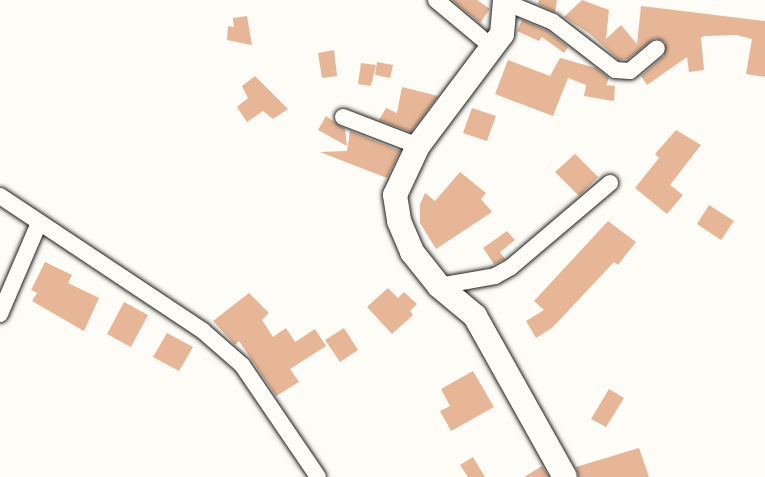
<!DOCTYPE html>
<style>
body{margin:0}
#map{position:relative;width:765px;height:477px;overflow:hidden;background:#fdfcf7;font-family:Itim,sans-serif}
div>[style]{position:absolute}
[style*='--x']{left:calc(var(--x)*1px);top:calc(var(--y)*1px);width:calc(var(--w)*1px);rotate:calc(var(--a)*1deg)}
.building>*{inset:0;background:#e6b697}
.roads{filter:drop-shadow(0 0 2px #1c1c1c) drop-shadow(0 0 2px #1c1c1c)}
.street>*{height:16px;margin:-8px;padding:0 8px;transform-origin:8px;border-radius:8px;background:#fdfcf7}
.secondary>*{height:24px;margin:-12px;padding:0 12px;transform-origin:12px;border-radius:12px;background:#fdfcf7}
span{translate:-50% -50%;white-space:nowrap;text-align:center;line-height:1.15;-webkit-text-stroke:5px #fdfcf7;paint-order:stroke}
</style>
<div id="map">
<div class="building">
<div style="clip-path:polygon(452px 0,477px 0,490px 9px,480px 23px)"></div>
<div style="clip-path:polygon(539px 0,557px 0,555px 12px,538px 4px)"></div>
<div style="clip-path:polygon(582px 0,609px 10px,606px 39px,621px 25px,637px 44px,641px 6px,765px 21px,765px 77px,746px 74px,752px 39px,737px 35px,704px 36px,701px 38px,704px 70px,689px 72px,687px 57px,647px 85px,641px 76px,664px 56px,665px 42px,655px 38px,628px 59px,619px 60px,590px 34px,564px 17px)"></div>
<div style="clip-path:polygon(247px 16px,252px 45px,227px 40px,228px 26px,234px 27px,233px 18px)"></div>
<div style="clip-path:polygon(522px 20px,548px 31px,568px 47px,564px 53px,542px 37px,539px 41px,517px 31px)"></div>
<div style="clip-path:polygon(334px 50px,337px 76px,322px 78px,318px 53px)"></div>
<div style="clip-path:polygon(560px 58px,596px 68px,609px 78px,606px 85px,615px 86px,614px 101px,584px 96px,586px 85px,568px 78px,553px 116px,495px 94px,508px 60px,550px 76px)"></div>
<div style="clip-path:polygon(377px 62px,393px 65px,390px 78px,375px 75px)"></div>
<div style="clip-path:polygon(361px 63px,376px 65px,371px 86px,358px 84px)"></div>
<div style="clip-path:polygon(255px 76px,288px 109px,273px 119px,263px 111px,247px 122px,237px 107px,248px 98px,242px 86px)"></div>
<div style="clip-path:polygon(402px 87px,438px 96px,411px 132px,379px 120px,386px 108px,397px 113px)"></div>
<div style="clip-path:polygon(472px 108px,496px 116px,487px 141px,463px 133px)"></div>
<div style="clip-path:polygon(326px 116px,345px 129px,347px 146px,318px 130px)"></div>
<div style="clip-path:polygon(676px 130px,701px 145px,670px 185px,683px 195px,667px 214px,635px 188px,659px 158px,655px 154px)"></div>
<div style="clip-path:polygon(350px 131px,400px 151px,387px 178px,320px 152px,347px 151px)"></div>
<div style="clip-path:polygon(575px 154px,598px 177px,579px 196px,555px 172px)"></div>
<div style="clip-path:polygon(460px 172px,486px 193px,481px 199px,492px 212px,436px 249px,420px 223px,420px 204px,425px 193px,435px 201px)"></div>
<div style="clip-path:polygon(709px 205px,734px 221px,721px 240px,697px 224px)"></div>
<div style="clip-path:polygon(608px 221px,636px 242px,618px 265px,614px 262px,552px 328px,536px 338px,526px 321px,544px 310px,534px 301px)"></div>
<div style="clip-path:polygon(507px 231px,515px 240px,500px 252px,505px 259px,494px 264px,483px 248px)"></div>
<div style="clip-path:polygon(45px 262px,72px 275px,68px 283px,99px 298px,84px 331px,32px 301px,37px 293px,31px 290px)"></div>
<div style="clip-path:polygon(388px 288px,398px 298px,404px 292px,417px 304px,410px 311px,413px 315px,392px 334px,367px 307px)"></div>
<div style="clip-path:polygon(249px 293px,269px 313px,262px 320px,273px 337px,286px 328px,295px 342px,315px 329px,326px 346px,290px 369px,299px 382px,276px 396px,239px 341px,235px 345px,213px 321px)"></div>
<div style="clip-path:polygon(124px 302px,148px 315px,131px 347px,107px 334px)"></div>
<div style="clip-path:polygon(344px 328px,358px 350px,340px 362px,325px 340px)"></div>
<div style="clip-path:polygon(167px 333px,193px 347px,179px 371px,153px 357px)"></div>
<div style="clip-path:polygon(473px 371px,494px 407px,451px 431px,440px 411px,450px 406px,441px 389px)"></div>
<div style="clip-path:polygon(609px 389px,624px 398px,606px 427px,591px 419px)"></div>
<div style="clip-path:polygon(639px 448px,649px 477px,579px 477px,576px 467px)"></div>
<div style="clip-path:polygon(473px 457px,485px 477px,468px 477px,460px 465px)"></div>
<div style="clip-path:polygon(542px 466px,549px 477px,524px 477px)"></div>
</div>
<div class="roads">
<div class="street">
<div style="--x:436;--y:0;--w:73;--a:40"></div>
<div style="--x:505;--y:2;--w:52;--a:22.6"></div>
<div style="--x:553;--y:22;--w:78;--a:37.7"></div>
<div style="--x:615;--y:70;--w:15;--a:4"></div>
<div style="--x:630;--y:71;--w:35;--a:-40"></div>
<div style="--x:343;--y:117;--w:80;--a:21.1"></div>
<div style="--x:0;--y:196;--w:244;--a:33.6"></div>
<div style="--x:203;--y:331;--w:52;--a:41.1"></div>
<div style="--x:242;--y:365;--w:135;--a:55.8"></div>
<div style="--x:439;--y:286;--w:57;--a:-10.1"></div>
<div style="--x:495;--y:276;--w:18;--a:-29"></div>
<div style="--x:511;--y:267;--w:130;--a:-40.3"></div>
<div style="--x:0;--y:314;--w:99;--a:-66.8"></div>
</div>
<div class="secondary">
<div style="--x:505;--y:0;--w:34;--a:95"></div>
<div style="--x:502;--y:34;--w:140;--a:126.9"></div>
<div style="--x:418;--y:146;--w:54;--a:115.1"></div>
<div style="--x:395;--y:195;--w:26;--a:81"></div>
<div style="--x:399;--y:221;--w:34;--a:67"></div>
<div style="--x:412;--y:252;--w:43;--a:51.5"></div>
<div style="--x:439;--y:286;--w:47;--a:39.8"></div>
<div style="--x:475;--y:316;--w:184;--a:60.8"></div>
</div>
</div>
</div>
